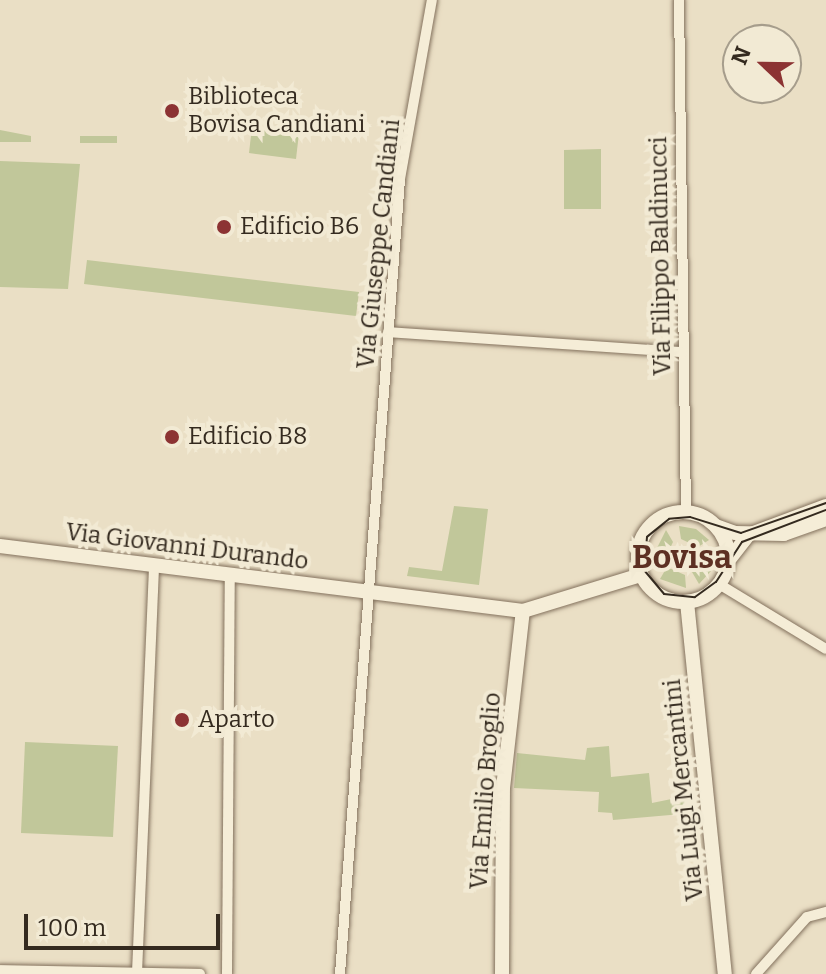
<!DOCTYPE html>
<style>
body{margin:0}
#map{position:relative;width:826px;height:974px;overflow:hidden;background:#eadfc5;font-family:Bitter,serif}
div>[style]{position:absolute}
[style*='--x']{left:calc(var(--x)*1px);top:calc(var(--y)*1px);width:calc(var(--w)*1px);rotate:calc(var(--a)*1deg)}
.green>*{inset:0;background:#c1c79a}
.water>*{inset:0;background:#a6beb7}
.round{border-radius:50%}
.roads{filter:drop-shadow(0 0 2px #83715d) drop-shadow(0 0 2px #83715d)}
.street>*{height:10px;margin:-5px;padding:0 5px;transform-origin:5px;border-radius:5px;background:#f5edd7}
.secondary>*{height:14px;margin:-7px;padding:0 7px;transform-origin:7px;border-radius:7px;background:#f5edd7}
.secondary>.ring{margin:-7px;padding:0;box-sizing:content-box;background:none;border:14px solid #f5edd7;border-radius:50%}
.tram>*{height:2px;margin:-1px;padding:0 1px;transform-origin:1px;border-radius:1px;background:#342a1f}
.dots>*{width:22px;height:22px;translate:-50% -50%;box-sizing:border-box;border:4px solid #f2ead4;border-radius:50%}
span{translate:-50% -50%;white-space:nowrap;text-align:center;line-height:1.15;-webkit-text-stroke:8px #f2ead4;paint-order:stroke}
.poi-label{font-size:24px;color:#342a1f}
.left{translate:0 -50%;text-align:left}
.street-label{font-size:24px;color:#342a1f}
.district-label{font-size:32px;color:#5d3023;font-weight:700}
.north{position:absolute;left:722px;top:24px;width:80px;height:80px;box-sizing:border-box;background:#f2ead4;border:2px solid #a69d8c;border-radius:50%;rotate:292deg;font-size:22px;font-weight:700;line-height:32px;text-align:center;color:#342a1f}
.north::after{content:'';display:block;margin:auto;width:28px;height:36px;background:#8c3333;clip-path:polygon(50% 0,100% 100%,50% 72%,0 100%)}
.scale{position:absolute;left:24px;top:914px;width:196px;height:36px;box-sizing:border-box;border:4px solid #342a1f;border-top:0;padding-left:10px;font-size:24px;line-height:28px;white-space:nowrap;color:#342a1f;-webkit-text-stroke:6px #f2ead4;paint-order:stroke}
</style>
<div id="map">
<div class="green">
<div style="clip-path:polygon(252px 127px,299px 133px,296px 159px,249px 153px)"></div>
<div style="clip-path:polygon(0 130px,31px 136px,31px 142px,0 142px)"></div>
<div style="clip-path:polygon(80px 136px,117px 136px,117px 143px,80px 143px)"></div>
<div style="clip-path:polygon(601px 149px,601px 209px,564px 209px,564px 150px)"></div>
<div style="clip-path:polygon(0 161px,80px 164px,68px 289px,0 287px)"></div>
<div style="clip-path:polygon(87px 260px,359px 292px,356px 316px,84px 284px)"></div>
<div style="clip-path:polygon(454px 506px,488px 509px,479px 585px,407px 576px,409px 567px,442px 571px)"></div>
<div style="clip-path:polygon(679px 526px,696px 529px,709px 540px,698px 547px,681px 539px)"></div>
<div style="clip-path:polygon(666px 530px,673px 542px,665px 559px,651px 560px)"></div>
<div style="clip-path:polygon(714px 554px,711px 571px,699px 584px,692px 572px,701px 555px)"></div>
<div style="clip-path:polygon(667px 567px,685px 575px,686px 588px,660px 579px)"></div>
<div style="clip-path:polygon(25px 742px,118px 746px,113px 837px,21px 833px)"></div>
<div style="clip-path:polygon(609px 746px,611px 777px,649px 773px,652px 803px,691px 795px,693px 813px,613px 820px,612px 813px,598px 812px,599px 792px,514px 788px,517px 753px,585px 760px,587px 748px)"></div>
</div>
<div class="water">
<div class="round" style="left:673px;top:547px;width:20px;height:20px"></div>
</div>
<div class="roads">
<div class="street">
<div style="--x:679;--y:0;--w:512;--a:89.22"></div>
<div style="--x:388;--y:332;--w:295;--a:3.9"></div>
<div style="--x:719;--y:584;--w:125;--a:31.3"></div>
<div style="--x:0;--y:970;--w:200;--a:1.1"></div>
<div style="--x:137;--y:973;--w:405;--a:-87.6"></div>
<div style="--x:227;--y:974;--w:399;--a:-89.6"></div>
<div style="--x:340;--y:974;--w:797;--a:-85.68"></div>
<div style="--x:400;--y:179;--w:182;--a:-79.9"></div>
<div style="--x:756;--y:974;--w:76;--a:-48.2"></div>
<div style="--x:807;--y:917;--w:20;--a:-15"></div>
</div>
<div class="secondary">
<div class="ring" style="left:638px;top:512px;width:76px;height:76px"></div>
<div style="--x:716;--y:526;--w:20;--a:20"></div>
<div style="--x:735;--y:533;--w:49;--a:1.2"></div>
<div style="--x:784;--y:534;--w:45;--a:-19.7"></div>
<div style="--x:0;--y:546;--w:527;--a:7.08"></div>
<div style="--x:523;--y:611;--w:123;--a:-17"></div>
<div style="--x:728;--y:561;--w:33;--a:-52"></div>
<div style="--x:748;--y:535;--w:83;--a:-20.4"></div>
<div style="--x:687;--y:602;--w:374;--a:84.2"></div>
<div style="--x:502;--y:974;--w:186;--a:-89.7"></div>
<div style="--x:503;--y:788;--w:178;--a:-83.6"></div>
</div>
</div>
<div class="tram">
<div style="--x:826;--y:503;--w:90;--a:160.6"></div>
<div style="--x:741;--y:533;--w:53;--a:-162.6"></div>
<div style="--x:690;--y:517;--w:21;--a:175"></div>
<div style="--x:669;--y:519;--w:28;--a:141"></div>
<div style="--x:647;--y:537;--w:33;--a:95"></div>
<div style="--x:644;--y:570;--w:31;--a:50"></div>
<div style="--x:664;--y:594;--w:31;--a:6"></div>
<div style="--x:695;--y:597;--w:26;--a:-36"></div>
<div style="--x:716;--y:582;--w:48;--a:-57"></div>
<div style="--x:742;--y:542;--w:90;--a:-20.9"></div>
</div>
<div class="dots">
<div style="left:172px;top:111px;background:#8c3333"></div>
<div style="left:224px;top:227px;background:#8c3333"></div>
<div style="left:172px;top:437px;background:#8c3333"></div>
<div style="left:182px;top:720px;background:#8c3333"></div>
</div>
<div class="poi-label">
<span class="left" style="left:188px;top:111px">Biblioteca<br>Bovisa Candiani</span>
<span class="left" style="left:240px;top:227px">Edificio B6</span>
<span class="left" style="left:188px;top:437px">Edificio B8</span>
<span class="left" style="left:198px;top:720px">Aparto</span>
</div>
<div class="street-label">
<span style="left:379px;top:244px;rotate:-84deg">Via Giuseppe Candiani</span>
<span style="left:661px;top:256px;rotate:-91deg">Via Filippo Baldinucci</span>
<span style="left:187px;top:547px;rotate:7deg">Via Giovanni Durando</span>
<span style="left:684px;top:790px;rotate:-96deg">Via Luigi Mercantini</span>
<span style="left:486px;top:791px;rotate:-86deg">Via Emilio Broglio</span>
</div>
<div class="district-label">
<span style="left:682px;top:557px">Bovisa</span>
</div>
<div class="north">N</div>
<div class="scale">100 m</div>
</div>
